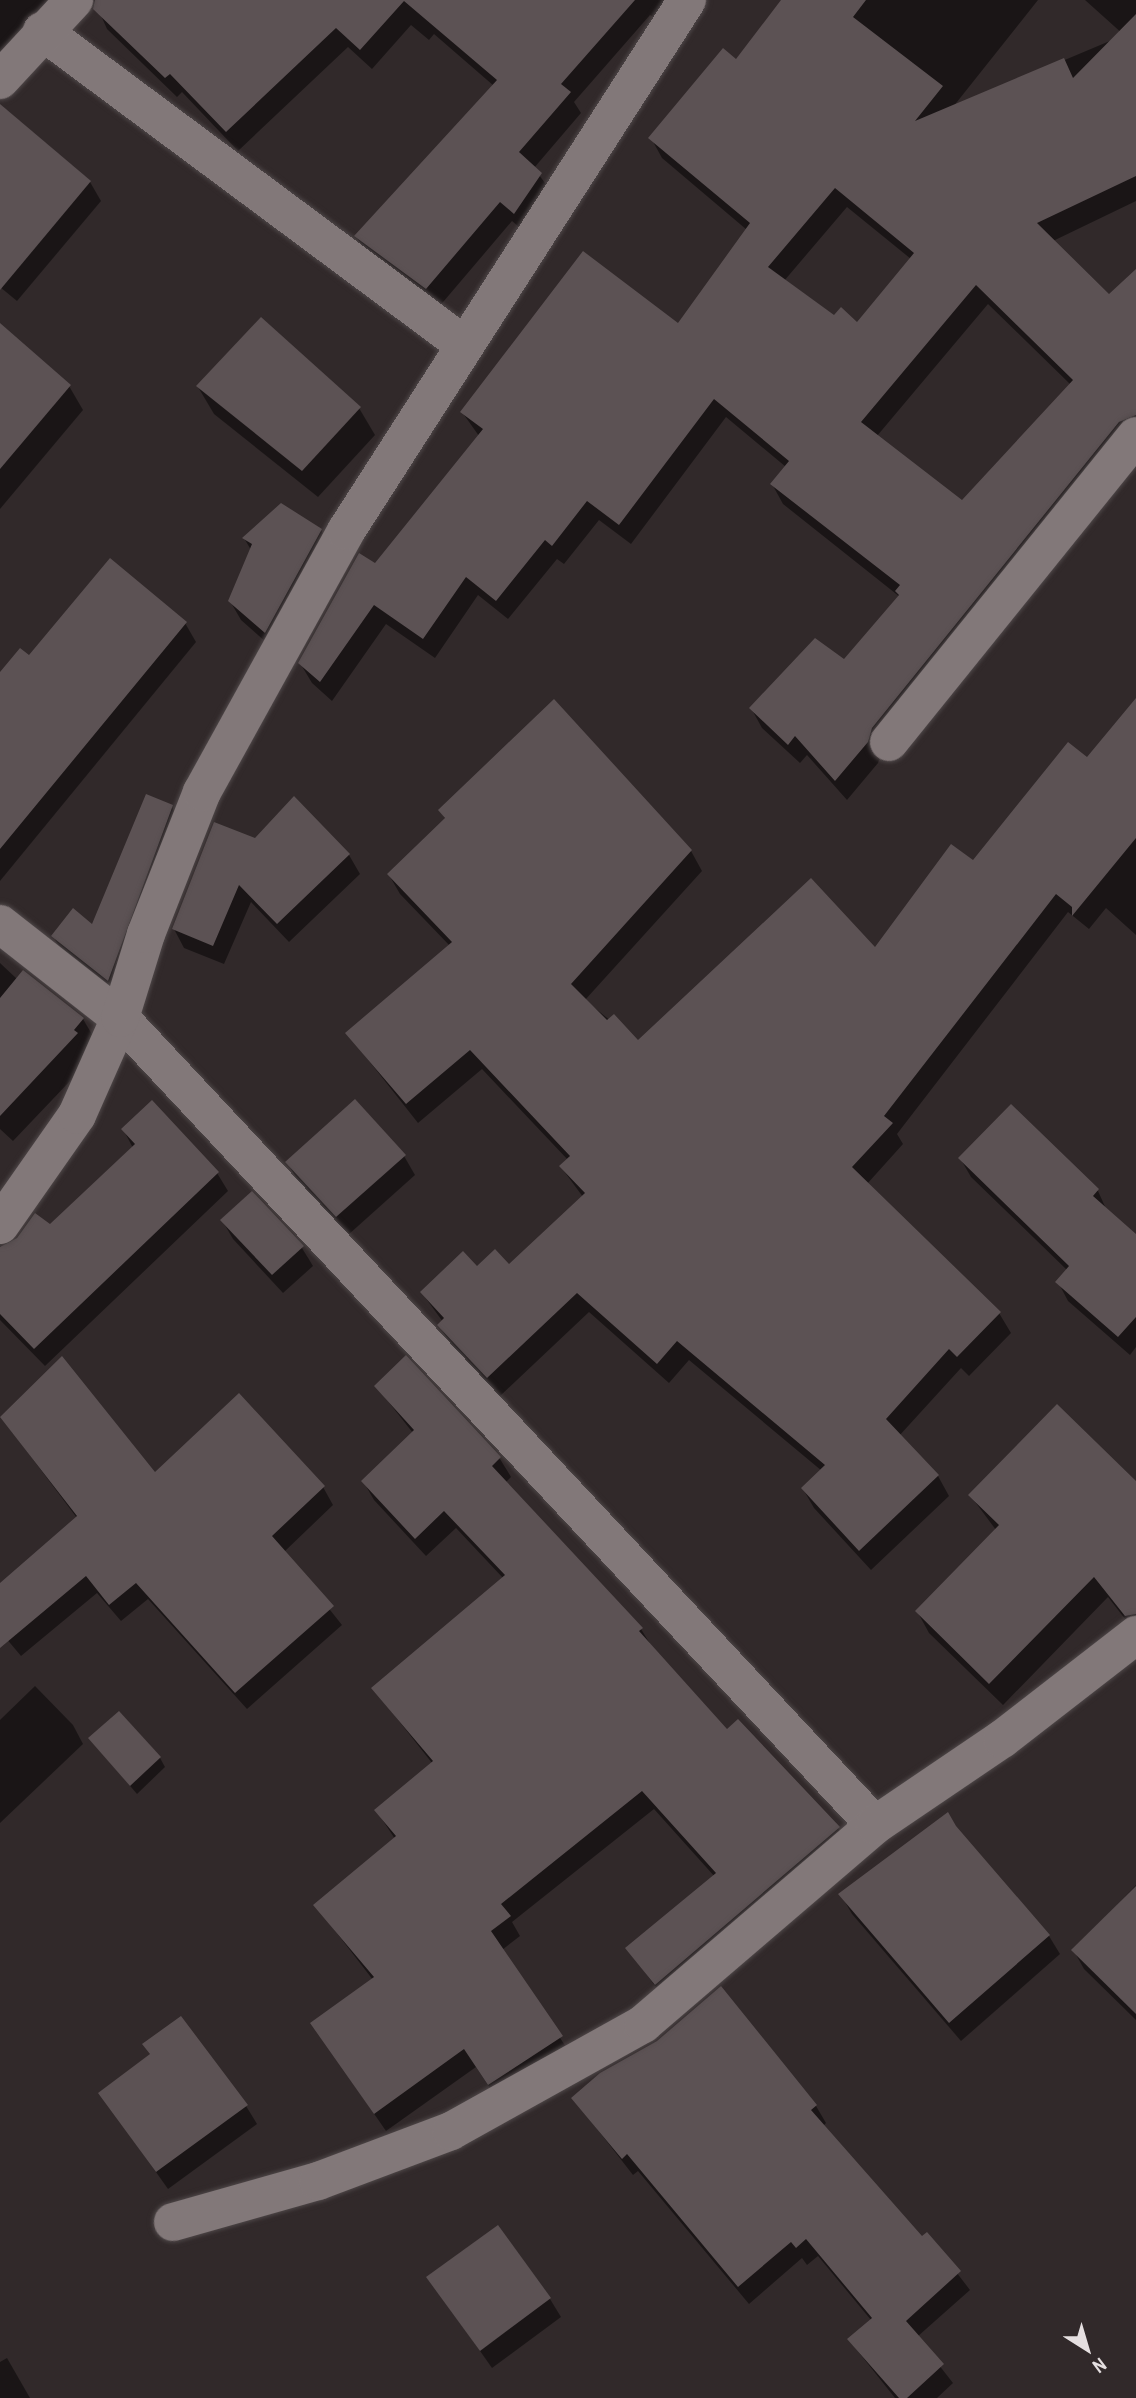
<!DOCTYPE html>
<style>
body{margin:0}
#map{position:relative;width:1136px;height:2398px;overflow:hidden;background:#31292a;font-family:"Archivo Narrow",sans-serif}
div>[style]{position:absolute}
[style*='--x']{left:calc(var(--x)*1px);top:calc(var(--y)*1px);width:calc(var(--w)*1px);rotate:calc(var(--a)*1deg)}
.shadow>*{inset:0;background:#0007}
.building>*{inset:0;background:#5c5254}
.roads{filter:drop-shadow(0 0 2px #4e4748) drop-shadow(0 0 2px #4e4748)}
.minor>*{height:38px;margin:-19px;padding:0 19px;transform-origin:19px;border-radius:19px;background:#827879}
.tertiary>*{height:38px;margin:-19px;padding:0 19px;transform-origin:19px;border-radius:19px;background:#827879}
span{translate:-50% -50%;white-space:nowrap;text-align:center;line-height:1.15;-webkit-text-stroke:7px #31292a;paint-order:stroke}
.north{position:absolute;left:1052px;top:2314px;width:70px;height:70px;-webkit-text-stroke:5px #31292a;paint-order:stroke;rotate:143deg;font-size:19px;font-weight:700;line-height:28px;text-align:center;color:#e5dfe0}
.north::after{content:'';display:block;margin:auto;width:24px;height:32px;background:#e5dfe0;clip-path:polygon(50% 0,100% 100%,50% 72%,0 100%)}
</style>
<div id="map">
<div class="shadow">
<div style="clip-path:polygon(0 0,57px 0,0 53px)"></div>
<div style="clip-path:polygon(94px 0,685px 0,667px 26px,650px 15px,574px 102px,581px 113px,534px 168px,553px 194px,526px 233px,512px 221px,438px 308px,368px 256px,356px 236px,494px 86px,434px 34px,429px 40px,411px 25px,372px 69px,348px 47px,238px 151px,182px 92px,177px 97px,107px 29px)"></div>
<div style="clip-path:polygon(evenodd,793px 0,1038px 0,953px 107px,1124px 35px,1085px 0,1136px 0,1136px 201px,1053px 241px,1109px 296px,1136px 271px,1136px 440px,883px 749px,878px 763px,847px 800px,807px 755px,800px 763px,762px 728px,751px 708px,844px 661px,900px 597px,783px 504px,772px 484px,786px 467px,726px 417px,631px 544px,599px 520px,564px 564px,557px 559px,508px 619px,478px 595px,435px 658px,386px 624px,332px 701px,312px 683px,300px 663px,479px 436px,462px 412px,678px 325px,747px 230px,662px 158px,651px 138px,736px 61px,793px 0,847px 207px,911px 259px,857px 324px,834px 317px,784px 281px,847px 207px,793px 0,988px 304px,1071px 385px,962px 502px,877px 436px,988px 304px)"></div>
<div style="clip-path:polygon(0 116px,90px 182px,101px 201px,17px 301px,0 287px)"></div>
<div style="clip-path:polygon(0 325px,69px 386px,83px 410px,0 509px)"></div>
<div style="clip-path:polygon(198px 387px,359px 408px,375px 435px,318px 497px,214px 414px)"></div>
<div style="clip-path:polygon(321px 530px,332px 549px,276px 651px,241px 620px,230px 601px,251px 550px,244px 538px)"></div>
<div style="clip-path:polygon(185px 623px,196px 642px,0 881px,0 675px,29px 658px)"></div>
<div style="clip-path:polygon(1136px 701px,1136px 935px,1106px 908px,1089px 929px,1068px 912px,897px 1134px,903px 1144px,867px 1184px,999px 1313px,1011px 1333px,969px 1376px,961px 1368px,899px 1436px,938px 1476px,949px 1496px,871px 1570px,814px 1508px,803px 1489px,822px 1471px,689px 1360px,669px 1383px,589px 1312px,499px 1397px,451px 1345px,439px 1325px,443px 1322px,422px 1293px,477px 1269px,509px 1267px,583px 1197px,561px 1167px,568px 1160px,482px 1069px,418px 1123px,347px 1033px,450px 946px,400px 894px,389px 875px,446px 820px,440px 810px,691px 851px,702px 871px,585px 1000px,638px 1043px,875px 949px,1087px 760px)"></div>
<div style="clip-path:polygon(172px 807px,183px 826px,119px 999px,64px 955px,53px 936px,93px 927px)"></div>
<div style="clip-path:polygon(255px 840px,349px 855px,360px 874px,289px 942px,251px 902px,224px 964px,184px 948px,174px 929px)"></div>
<div style="clip-path:polygon(0 963px,17px 979px,83px 1019px,97px 1043px,91px 1059px,13px 1141px,0 1129px)"></div>
<div style="clip-path:polygon(123px 1129px,217px 1173px,228px 1191px,45px 1366px,0 1320px,0 1248px,50px 1226px,133px 1148px)"></div>
<div style="clip-path:polygon(404px 1156px,415px 1175px,348px 1235px,298px 1181px,287px 1162px)"></div>
<div style="clip-path:polygon(960px 1158px,1098px 1191px,1107px 1211px,1136px 1236px,1136px 1347px,1130px 1355px,1068px 1301px,1058px 1282px,1068px 1271px,971px 1177px)"></div>
<div style="clip-path:polygon(252px 1194px,302px 1248px,313px 1266px,283px 1293px,233px 1239px,222px 1220px)"></div>
<div style="clip-path:polygon(406px 1358px,500px 1459px,511px 1477px,505px 1483px,641px 1629px,652px 1647px,727px 1731px,838px 1828px,849px 1846px,667px 2002px,627px 1948px,715px 1877px,654px 1809px,512px 1922px,520px 1936px,502px 1950px,572px 2056px,500px 2103px,476px 2067px,386px 2131px,312px 2024px,373px 1980px,316px 1906px,395px 1839px,376px 1810px,432px 1763px,373px 1688px,503px 1578px,456px 1528px,426px 1556px,374px 1500px,363px 1481px,413px 1433px,376px 1386px)"></div>
<div style="clip-path:polygon(2px 1418px,155px 1475px,323px 1487px,333px 1505px,284px 1552px,342px 1625px,247px 1709px,148px 1599px,121px 1621px,97px 1593px,21px 1656px,0 1631px,0 1584px,77px 1518px)"></div>
<div style="clip-path:polygon(1136px 1483px,1136px 1633px,1108px 1597px,1003px 1705px,929px 1633px,917px 1611px,996px 1530px,970px 1495px)"></div>
<div style="clip-path:polygon(35px 1686px,73px 1725px,83px 1744px,0 1823px,0 1720px)"></div>
<div style="clip-path:polygon(90px 1739px,160px 1758px,165px 1767px,137px 1794px)"></div>
<div style="clip-path:polygon(957px 1831px,1049px 1936px,1060px 1954px,961px 2041px,852px 1914px,841px 1895px)"></div>
<div style="clip-path:polygon(1136px 1885px,1136px 2020px,1084px 1969px,1074px 1951px)"></div>
<div style="clip-path:polygon(100px 2093px,246px 2106px,257px 2124px,168px 2189px)"></div>
<div style="clip-path:polygon(573px 2098px,816px 2106px,826px 2123px,823px 2126px,922px 2239px,927px 2234px,970px 2290px,917px 2337px,953px 2383px,937px 2398px,895px 2398px,849px 2340px,871px 2320px,818px 2256px,807px 2265px,802px 2258px,749px 2304px,638px 2171px,633px 2175px)"></div>
<div style="clip-path:polygon(428px 2277px,550px 2299px,561px 2317px,492px 2368px)"></div>
<div style="clip-path:polygon(7px 2358px,30px 2398px,0 2398px,0 2362px)"></div>
</div>
<div class="building">
<div style="clip-path:polygon(95px 0,635px 0,561px 84px,571px 92px,519px 152px,542px 173px,514px 214px,500px 202px,426px 289px,354px 236px,497px 80px,404px 1px,360px 50px,336px 28px,226px 132px,170px 74px,165px 78px,93px 9px)"></div>
<div style="clip-path:polygon(evenodd,781px 0,866px 0,853px 17px,943px 86px,915px 121px,1064px 58px,1073px 78px,1136px 14px,1136px 176px,1037px 223px,1109px 294px,1136px 269px,1136px 415px,1119px 422px,872px 728px,868px 742px,835px 781px,795px 736px,788px 745px,749px 708px,815px 638px,844px 659px,899px 595px,895px 591px,900px 585px,770px 484px,789px 461px,714px 399px,619px 525px,587px 501px,552px 546px,545px 540px,496px 601px,466px 577px,423px 639px,374px 605px,320px 682px,298px 663px,359px 553px,375px 563px,483px 429px,460px 412px,583px 251px,678px 323px,750px 223px,648px 138px,723px 48px,736px 59px,781px 0,835px 188px,914px 253px,857px 322px,841px 307px,834px 315px,768px 267px,835px 188px,781px 0,976px 285px,1073px 380px,962px 500px,861px 422px,976px 285px)"></div>
<div style="clip-path:polygon(0 104px,91px 181px,0 290px)"></div>
<div style="clip-path:polygon(261px 317px,361px 407px,302px 471px,196px 386px)"></div>
<div style="clip-path:polygon(0 323px,71px 385px,0 469px)"></div>
<div style="clip-path:polygon(281px 503px,322px 529px,265px 633px,228px 601px,252px 544px,242px 538px)"></div>
<div style="clip-path:polygon(110px 558px,187px 622px,0 849px,0 672px,20px 648px,29px 655px)"></div>
<div style="clip-path:polygon(1136px 698px,1136px 838px,1072px 916px,1072px 907px,1056px 894px,884px 1116px,893px 1123px,852px 1167px,1001px 1312px,957px 1357px,949px 1349px,886px 1419px,939px 1475px,859px 1551px,801px 1488px,825px 1465px,677px 1341px,657px 1364px,577px 1293px,487px 1378px,437px 1325px,444px 1318px,420px 1292px,463px 1251px,477px 1266px,495px 1249px,509px 1264px,585px 1193px,559px 1166px,570px 1156px,470px 1050px,406px 1104px,345px 1033px,452px 942px,387px 874px,445px 818px,438px 810px,554px 699px,692px 850px,571px 984px,607px 1020px,614px 1014px,638px 1040px,811px 878px,875px 947px,951px 844px,973px 860px,1068px 742px,1087px 757px)"></div>
<div style="clip-path:polygon(146px 794px,173px 805px,108px 981px,51px 936px,73px 908px,92px 924px)"></div>
<div style="clip-path:polygon(294px 796px,350px 854px,277px 924px,239px 885px,213px 946px,172px 929px,214px 822px,255px 838px)"></div>
<div style="clip-path:polygon(23px 970px,84px 1018px,74px 1030px,78px 1033px,0 1116px,0 998px)"></div>
<div style="clip-path:polygon(355px 1099px,406px 1155px,336px 1217px,285px 1162px)"></div>
<div style="clip-path:polygon(152px 1100px,219px 1172px,34px 1349px,0 1314px,0 1247px,17px 1238px,35px 1213px,50px 1224px,135px 1144px,121px 1129px)"></div>
<div style="clip-path:polygon(1011px 1104px,1099px 1189px,1093px 1196px,1136px 1234px,1136px 1317px,1118px 1337px,1055px 1282px,1069px 1266px,958px 1158px)"></div>
<div style="clip-path:polygon(252px 1191px,304px 1246px,272px 1275px,220px 1220px)"></div>
<div style="clip-path:polygon(406px 1355px,501px 1457px,492px 1466px,643px 1628px,639px 1631px,727px 1729px,738px 1719px,840px 1827px,655px 1985px,625px 1948px,716px 1873px,642px 1791px,501px 1904px,511px 1916px,491px 1931px,563px 2036px,488px 2085px,464px 2049px,374px 2114px,310px 2023px,374px 1977px,313px 1905px,396px 1836px,374px 1810px,433px 1761px,371px 1688px,505px 1575px,444px 1511px,415px 1539px,361px 1481px,414px 1430px,374px 1386px)"></div>
<div style="clip-path:polygon(62px 1356px,155px 1472px,239px 1393px,325px 1486px,272px 1536px,334px 1606px,235px 1693px,136px 1583px,109px 1605px,86px 1576px,0 1648px,0 1583px,77px 1516px,0 1417px)"></div>
<div style="clip-path:polygon(1057px 1404px,1136px 1481px,1136px 1614px,1125px 1616px,1094px 1577px,989px 1684px,915px 1611px,999px 1525px,968px 1495px)"></div>
<div style="clip-path:polygon(119px 1711px,161px 1757px,130px 1786px,88px 1738px)"></div>
<div style="clip-path:polygon(948px 1812px,956px 1826px,1050px 1935px,949px 2023px,838px 1894px)"></div>
<div style="clip-path:polygon(1136px 1886px,1136px 2014px,1071px 1950px)"></div>
<div style="clip-path:polygon(721px 1986px,817px 2105px,811px 2110px,922px 2236px,927px 2232px,961px 2271px,906px 2321px,944px 2364px,907px 2398px,899px 2398px,847px 2339px,872px 2318px,806px 2239px,796px 2248px,791px 2242px,738px 2287px,627px 2154px,622px 2159px,571px 2098px,600px 2073px,657px 2041px)"></div>
<div style="clip-path:polygon(181px 2016px,248px 2105px,156px 2172px,98px 2093px,150px 2054px,142px 2044px)"></div>
<div style="clip-path:polygon(498px 2225px,551px 2298px,480px 2351px,426px 2277px)"></div>
</div>
<div class="roads">
<div class="minor">
<div style="--x:42;--y:31;--w:525;--a:36.63"></div>
<div style="--x:0;--y:80;--w:109;--a:-47.2"></div>
<div style="--x:889;--y:742;--w:393;--a:-51.1"></div>
<div style="--x:0;--y:924;--w:152;--a:38.1"></div>
<div style="--x:120;--y:1018;--w:1105;--a:46.91"></div>
</div>
<div class="tertiary">
<div style="--x:0;--y:1225;--w:134;--a:-55"></div>
<div style="--x:77;--y:1115;--w:106;--a:-66.1"></div>
<div style="--x:120;--y:1018;--w:88;--a:-72.8"></div>
<div style="--x:146;--y:934;--w:153;--a:-68.5"></div>
<div style="--x:202;--y:792;--w:298;--a:-61.1"></div>
<div style="--x:346;--y:531;--w:631;--a:-57.29"></div>
<div style="--x:173;--y:2222;--w:151;--a:-15.8"></div>
<div style="--x:318;--y:2181;--w:142;--a:-20.6"></div>
<div style="--x:451;--y:2131;--w:220;--a:-29.1"></div>
<div style="--x:643;--y:2024;--w:306;--a:-40.6"></div>
<div style="--x:875;--y:1825;--w:153;--a:-34.1"></div>
<div style="--x:1002;--y:1739;--w:170;--a:-37.8"></div>
</div>
</div>
<div class="north">N</div>
</div>
